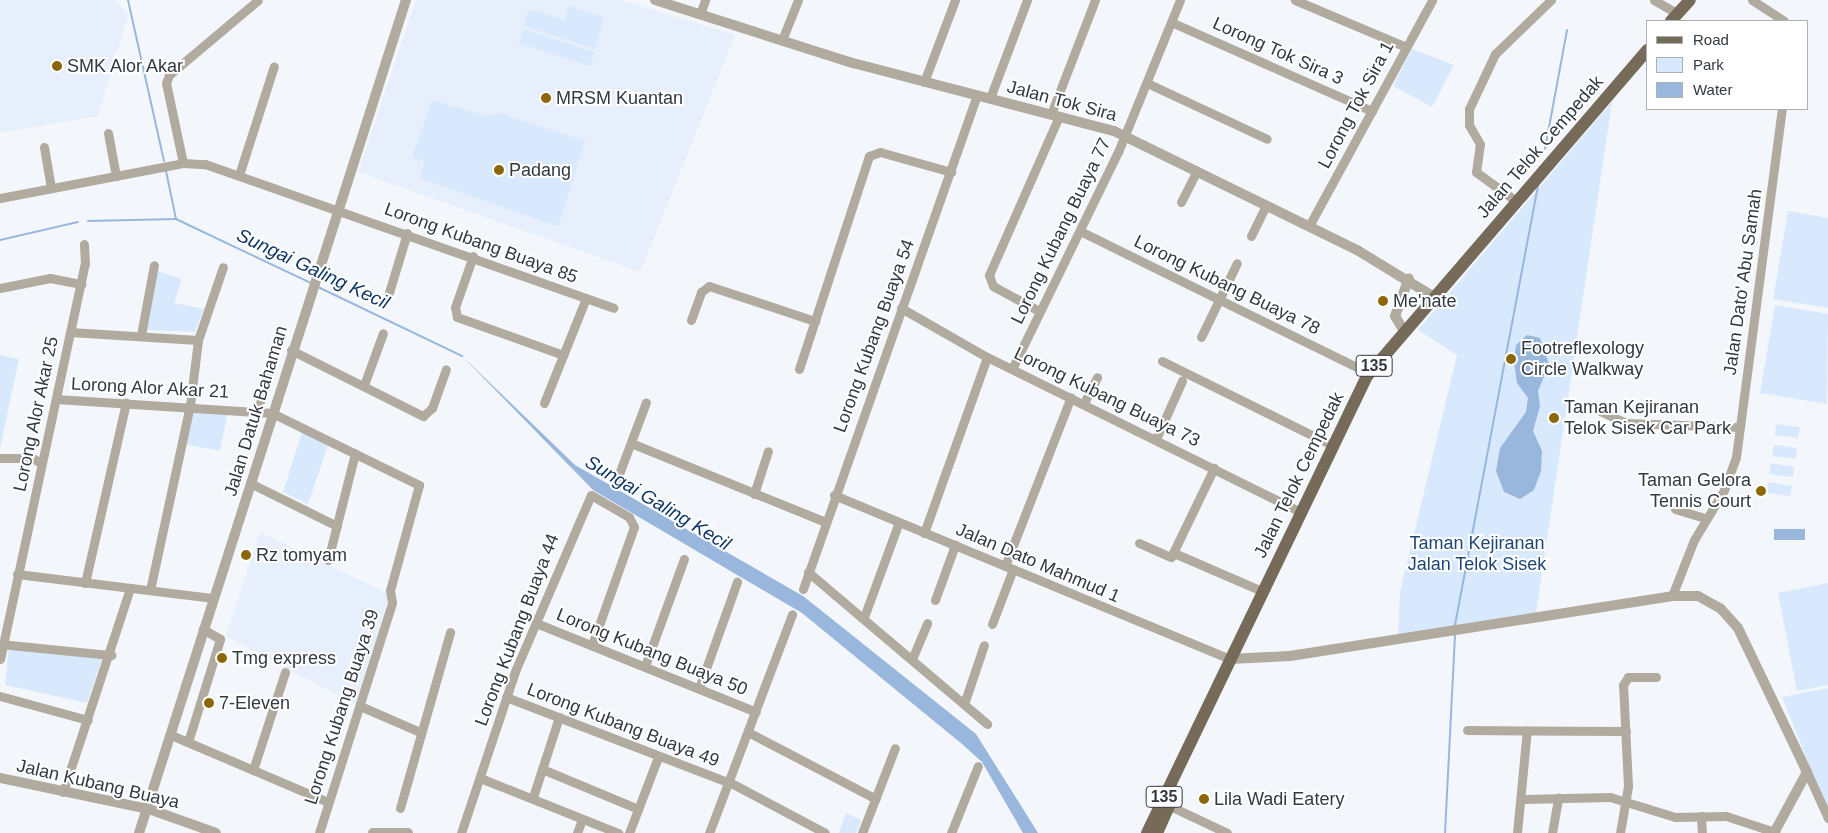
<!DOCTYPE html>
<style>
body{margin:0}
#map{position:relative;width:1828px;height:833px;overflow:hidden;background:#f3f7fb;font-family:Arial,sans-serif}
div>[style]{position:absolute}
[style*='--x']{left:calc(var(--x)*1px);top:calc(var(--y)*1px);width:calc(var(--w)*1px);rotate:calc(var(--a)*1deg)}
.built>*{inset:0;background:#e6effb}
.green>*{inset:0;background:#d8e8fd}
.water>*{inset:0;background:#99b7dd}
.stream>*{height:2px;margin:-1px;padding:0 1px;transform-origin:1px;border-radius:1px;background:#99b7dd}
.minor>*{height:9px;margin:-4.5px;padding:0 4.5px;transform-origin:4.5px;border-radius:4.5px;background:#b0aa9f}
.tertiary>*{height:10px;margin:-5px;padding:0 5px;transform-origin:5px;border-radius:5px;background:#b0aa9f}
.primary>*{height:12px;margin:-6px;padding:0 6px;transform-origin:6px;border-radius:6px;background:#756b58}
.dots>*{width:14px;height:14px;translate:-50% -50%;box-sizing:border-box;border:2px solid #fff;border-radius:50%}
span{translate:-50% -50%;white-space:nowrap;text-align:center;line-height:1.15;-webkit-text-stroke:4px #fff;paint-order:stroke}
.shield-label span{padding:1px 4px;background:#fff;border:1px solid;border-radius:4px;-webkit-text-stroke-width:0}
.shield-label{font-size:16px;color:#323941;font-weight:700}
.street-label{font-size:18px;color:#323941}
.poi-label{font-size:18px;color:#323941}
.left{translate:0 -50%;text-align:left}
.right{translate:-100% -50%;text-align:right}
.park-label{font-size:18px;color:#1d4575}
.water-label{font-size:19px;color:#0f3766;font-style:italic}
.legend{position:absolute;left:1646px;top:20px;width:162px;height:90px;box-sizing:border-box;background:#fff;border:1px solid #adb0b3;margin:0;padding:6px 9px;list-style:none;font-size:15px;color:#323941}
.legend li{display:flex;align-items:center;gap:10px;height:25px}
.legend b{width:25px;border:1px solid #adb0b3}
</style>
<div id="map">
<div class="built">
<div style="clip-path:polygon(0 0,114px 0,128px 15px,98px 116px,0 133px)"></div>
<div style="clip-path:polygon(416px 0,621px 0,735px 35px,640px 272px,358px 172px)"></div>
<div style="clip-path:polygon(260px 532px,389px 594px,358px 706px,226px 636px)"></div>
</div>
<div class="green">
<div style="clip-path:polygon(569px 6px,604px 18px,595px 49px,524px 26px,529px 9px,565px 20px)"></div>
<div style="clip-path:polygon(523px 29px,594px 52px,590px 66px,519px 43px)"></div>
<div style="clip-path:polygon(1412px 49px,1454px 65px,1432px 107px,1393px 86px)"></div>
<div style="clip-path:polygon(432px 100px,486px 116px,499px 113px,585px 141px,558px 226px,419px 178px,425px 161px,412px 157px)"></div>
<div style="clip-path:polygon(1612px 102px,1536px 613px,1398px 636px,1400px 592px,1457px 355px,1418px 330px)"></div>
<div style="clip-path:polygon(1788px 211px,1828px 218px,1828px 308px,1773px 299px)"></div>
<div style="clip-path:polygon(158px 271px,182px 279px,174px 303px,204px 309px,195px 332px,144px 330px)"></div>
<div style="clip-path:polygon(1775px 305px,1828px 314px,1827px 404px,1760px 393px)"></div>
<div style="clip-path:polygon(0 355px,19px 359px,0 448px)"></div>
<div style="clip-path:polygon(192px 409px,228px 411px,220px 451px,184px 444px)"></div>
<div style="clip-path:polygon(1776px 424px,1800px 427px,1798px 438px,1775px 435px)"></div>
<div style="clip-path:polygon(302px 432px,328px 445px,308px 504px,283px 492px)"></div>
<div style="clip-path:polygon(1774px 445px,1797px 448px,1796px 459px,1772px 456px)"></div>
<div style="clip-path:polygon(1771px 463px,1794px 467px,1793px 477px,1769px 474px)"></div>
<div style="clip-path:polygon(1768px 482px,1792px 486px,1790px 496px,1767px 493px)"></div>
<div style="clip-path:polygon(1828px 583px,1828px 685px,1797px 691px,1778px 593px)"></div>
<div style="clip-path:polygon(9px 647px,102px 658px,87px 703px,5px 685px)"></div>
<div style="clip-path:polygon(1828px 688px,1828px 811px,1782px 697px)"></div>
<div style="clip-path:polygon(846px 813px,861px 820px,856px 833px,839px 833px)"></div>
</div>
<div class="water">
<div style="clip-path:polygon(1527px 335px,1540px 338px,1549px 364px,1538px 391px,1540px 406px,1533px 431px,1542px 451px,1541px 471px,1534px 490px,1520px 499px,1504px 492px,1496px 471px,1500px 448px,1526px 412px,1528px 398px,1517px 383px,1514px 362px,1516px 345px)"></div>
<div style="clip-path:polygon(461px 355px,575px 465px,803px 596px,976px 734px,1038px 833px,1023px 833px,982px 762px,962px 744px,802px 613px,593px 490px)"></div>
<div style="clip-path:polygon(1774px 529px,1805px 529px,1805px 540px,1774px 540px)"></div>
</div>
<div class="stream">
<div style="--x:128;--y:0;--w:165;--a:77.4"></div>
<div style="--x:1545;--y:149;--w:121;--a:-79.5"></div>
<div style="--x:166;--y:171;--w:49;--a:78.2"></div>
<div style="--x:88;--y:221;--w:88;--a:-1.3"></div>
<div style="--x:176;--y:219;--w:149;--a:25.4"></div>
<div style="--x:0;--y:240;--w:80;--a:-13"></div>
<div style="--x:318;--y:287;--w:160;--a:25.6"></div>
<div style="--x:1455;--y:625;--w:448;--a:-79.3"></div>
<div style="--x:1445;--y:833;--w:199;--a:-87.1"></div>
</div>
<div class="minor">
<div style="--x:1295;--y:0;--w:121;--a:22.9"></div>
<div style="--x:1654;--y:0;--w:28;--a:30"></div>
<div style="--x:1752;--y:0;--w:38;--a:33"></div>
<div style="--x:700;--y:14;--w:15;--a:-70"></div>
<div style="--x:1171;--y:22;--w:220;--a:23.9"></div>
<div style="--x:782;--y:40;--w:43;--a:-68.2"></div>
<div style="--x:924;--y:82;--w:88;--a:-69.3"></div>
<div style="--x:1147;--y:83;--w:132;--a:25"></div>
<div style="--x:990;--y:98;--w:105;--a:-69.3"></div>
<div style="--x:1051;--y:114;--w:122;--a:-68.9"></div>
<div style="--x:108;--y:133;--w:44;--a:79.5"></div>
<div style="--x:44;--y:147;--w:42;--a:80.3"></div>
<div style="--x:183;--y:163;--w:82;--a:-102"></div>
<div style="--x:166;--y:83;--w:9;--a:-69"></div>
<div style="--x:169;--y:75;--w:116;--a:-40.1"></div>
<div style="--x:239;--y:175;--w:114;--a:-72.2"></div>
<div style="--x:0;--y:198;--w:186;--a:-10.8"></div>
<div style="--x:183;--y:163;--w:22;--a:3"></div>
<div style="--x:205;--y:164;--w:433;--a:19.4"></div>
<div style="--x:1516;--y:201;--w:49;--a:-144.1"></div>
<div style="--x:1476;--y:172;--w:28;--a:-82"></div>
<div style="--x:1480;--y:144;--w:22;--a:-120"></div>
<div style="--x:1469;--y:125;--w:16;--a:-90"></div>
<div style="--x:1469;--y:109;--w:61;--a:-64.7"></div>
<div style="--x:1495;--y:54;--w:78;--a:-44"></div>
<div style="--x:1181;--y:202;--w:35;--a:-63"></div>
<div style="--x:1309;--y:226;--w:257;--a:-61.4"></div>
<div style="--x:1080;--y:231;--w:311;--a:26.2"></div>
<div style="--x:1251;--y:236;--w:34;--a:-64"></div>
<div style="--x:473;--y:256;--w:54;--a:109.4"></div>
<div style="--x:455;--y:307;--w:10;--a:79"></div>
<div style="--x:457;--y:317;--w:113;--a:19.7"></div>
<div style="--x:0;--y:288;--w:51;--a:-11.3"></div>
<div style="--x:50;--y:278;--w:32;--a:11"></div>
<div style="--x:387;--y:299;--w:69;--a:-73.1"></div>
<div style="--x:901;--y:308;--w:99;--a:29.7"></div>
<div style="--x:987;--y:357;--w:350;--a:26.3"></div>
<div style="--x:1039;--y:311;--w:52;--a:-151.5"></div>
<div style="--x:993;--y:286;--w:12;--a:-110"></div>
<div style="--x:989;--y:275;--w:174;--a:-66.2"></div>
<div style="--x:691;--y:320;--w:30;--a:-70"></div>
<div style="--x:701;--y:292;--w:10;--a:-37"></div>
<div style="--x:709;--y:286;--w:112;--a:18.3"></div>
<div style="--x:70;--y:332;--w:128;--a:3.6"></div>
<div style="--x:198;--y:340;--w:65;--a:97"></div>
<div style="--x:190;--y:405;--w:189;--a:102.2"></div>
<div style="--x:141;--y:335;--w:71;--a:-79.5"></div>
<div style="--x:1201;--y:337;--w:82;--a:-64.1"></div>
<div style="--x:198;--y:340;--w:77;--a:-71.1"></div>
<div style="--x:291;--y:350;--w:148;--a:26.6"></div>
<div style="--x:423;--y:416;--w:12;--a:-42"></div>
<div style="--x:432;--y:408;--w:41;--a:-70.3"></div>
<div style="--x:1162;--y:361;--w:190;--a:26.3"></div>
<div style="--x:799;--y:369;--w:224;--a:-71.8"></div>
<div style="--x:869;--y:156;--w:12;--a:-20"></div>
<div style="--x:880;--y:152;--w:74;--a:15.7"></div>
<div style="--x:1012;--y:369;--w:242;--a:-64"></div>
<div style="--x:1118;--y:152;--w:164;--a:-67.8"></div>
<div style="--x:364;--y:385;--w:55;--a:-69.9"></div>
<div style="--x:56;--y:399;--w:216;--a:3.7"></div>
<div style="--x:272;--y:413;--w:164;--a:26.1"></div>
<div style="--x:419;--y:485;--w:109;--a:105.4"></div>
<div style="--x:390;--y:590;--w:13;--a:81"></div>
<div style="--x:392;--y:603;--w:241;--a:107.6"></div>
<div style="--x:544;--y:403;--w:113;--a:-68.2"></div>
<div style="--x:1084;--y:403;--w:29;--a:-63"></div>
<div style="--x:1589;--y:406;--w:41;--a:24.7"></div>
<div style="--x:1626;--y:423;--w:114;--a:2"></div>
<div style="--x:258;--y:411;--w:65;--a:-75.7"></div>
<div style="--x:1156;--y:439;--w:64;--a:-65.9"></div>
<div style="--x:631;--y:443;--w:210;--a:22.1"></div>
<div style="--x:0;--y:458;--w:32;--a:0"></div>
<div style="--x:32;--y:458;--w:10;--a:29"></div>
<div style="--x:616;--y:482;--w:85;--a:-69.4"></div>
<div style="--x:250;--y:483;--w:97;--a:26.3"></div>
<div style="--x:754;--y:494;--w:45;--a:-72"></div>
<div style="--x:834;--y:495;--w:429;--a:22.5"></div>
<div style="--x:1675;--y:509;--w:31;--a:17"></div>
<div style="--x:924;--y:533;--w:187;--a:-70.3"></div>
<div style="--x:1139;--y:543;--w:35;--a:24"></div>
<div style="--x:1171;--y:557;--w:99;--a:-64.2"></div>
<div style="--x:1174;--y:553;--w:96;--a:23.4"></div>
<div style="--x:328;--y:560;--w:110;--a:-75.8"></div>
<div style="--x:1005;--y:566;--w:181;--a:-68.7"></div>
<div style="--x:808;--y:572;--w:235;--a:40.3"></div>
<div style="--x:17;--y:574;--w:196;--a:7"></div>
<div style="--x:85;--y:583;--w:185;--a:-77.2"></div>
<div style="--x:803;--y:589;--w:524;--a:-70.6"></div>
<div style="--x:1672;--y:596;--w:60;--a:-68.6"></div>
<div style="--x:1694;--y:540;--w:58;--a:-59"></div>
<div style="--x:1724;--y:490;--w:35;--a:-70"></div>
<div style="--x:1736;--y:457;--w:351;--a:-82.5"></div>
<div style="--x:935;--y:600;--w:59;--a:-70"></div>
<div style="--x:864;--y:617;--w:101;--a:-69.8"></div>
<div style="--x:536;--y:623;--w:237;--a:22"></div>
<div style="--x:992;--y:624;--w:59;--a:-69.1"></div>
<div style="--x:0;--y:644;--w:112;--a:5.7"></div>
<div style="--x:0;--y:659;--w:404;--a:-77.9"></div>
<div style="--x:85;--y:264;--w:20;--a:-93"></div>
<div style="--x:912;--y:659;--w:39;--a:-67"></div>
<div style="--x:645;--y:666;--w:114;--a:-70"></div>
<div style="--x:699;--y:688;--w:113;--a:-70.3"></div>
<div style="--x:0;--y:696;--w:91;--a:15.3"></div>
<div style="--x:506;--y:697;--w:243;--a:21"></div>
<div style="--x:733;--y:784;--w:104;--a:28"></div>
<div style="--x:964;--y:704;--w:62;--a:-71.3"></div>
<div style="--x:360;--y:706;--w:65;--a:23.4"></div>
<div style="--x:1467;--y:730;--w:159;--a:0.4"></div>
<div style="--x:748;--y:732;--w:144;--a:27.6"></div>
<div style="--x:171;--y:735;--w:171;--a:23.1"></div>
<div style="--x:188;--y:742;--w:108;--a:-72.7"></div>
<div style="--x:220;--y:639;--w:20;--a:-150"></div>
<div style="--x:542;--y:769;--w:104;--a:22.6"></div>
<div style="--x:253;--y:770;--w:103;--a:-71.9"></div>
<div style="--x:1807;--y:772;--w:51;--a:65.5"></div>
<div style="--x:480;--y:778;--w:149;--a:21.7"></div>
<div style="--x:63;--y:792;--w:215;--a:-71.8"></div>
<div style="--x:533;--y:797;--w:84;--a:-72"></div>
<div style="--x:1523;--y:799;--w:87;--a:-1.3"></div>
<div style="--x:1610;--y:797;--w:68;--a:17.1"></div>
<div style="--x:1675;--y:817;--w:51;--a:-1.1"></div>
<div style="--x:1726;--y:816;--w:52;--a:18.1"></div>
<div style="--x:1170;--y:806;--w:63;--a:25.3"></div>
<div style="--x:400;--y:808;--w:183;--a:-74.1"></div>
<div style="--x:1701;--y:816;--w:17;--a:87"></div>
<div style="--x:461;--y:833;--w:173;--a:-71.5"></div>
<div style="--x:516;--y:669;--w:189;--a:-66.7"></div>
<div style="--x:591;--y:495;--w:44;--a:30.1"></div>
<div style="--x:629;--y:517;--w:11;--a:63"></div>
<div style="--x:634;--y:527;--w:125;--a:109.6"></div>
<div style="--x:577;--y:833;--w:15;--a:-70"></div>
<div style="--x:629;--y:833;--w:81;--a:-69.1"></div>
<div style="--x:709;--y:833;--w:234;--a:-69.2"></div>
<div style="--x:862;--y:833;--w:91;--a:-68.8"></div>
<div style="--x:951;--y:833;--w:72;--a:-68.1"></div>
<div style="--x:1517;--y:833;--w:103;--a:-84.5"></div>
<div style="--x:1552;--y:833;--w:36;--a:-80"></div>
<div style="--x:1620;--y:833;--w:48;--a:-80.3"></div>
<div style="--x:1628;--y:786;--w:101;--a:-92.8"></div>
<div style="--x:1623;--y:685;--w:9;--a:-58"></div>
<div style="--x:1628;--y:677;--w:28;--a:0"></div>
</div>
<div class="tertiary">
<div style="--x:655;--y:0;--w:208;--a:17.7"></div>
<div style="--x:853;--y:63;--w:270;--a:14.6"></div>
<div style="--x:1114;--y:131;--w:271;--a:26.1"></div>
<div style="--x:1357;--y:250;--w:90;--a:31.4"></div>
<div style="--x:1404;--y:331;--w:17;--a:-121"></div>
<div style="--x:1395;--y:316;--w:40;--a:-69.8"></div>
<div style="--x:1230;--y:659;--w:60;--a:-2.9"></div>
<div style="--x:1290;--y:656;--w:387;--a:-8.9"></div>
<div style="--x:1672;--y:596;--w:26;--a:0"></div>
<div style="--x:1698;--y:596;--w:26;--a:29"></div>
<div style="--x:1721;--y:609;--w:25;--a:48"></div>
<div style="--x:1738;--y:628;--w:160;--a:64.4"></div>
<div style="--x:1807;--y:772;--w:69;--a:118.4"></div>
<div style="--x:0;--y:778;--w:152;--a:11.8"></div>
<div style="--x:149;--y:809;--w:71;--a:19.7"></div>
<div style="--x:139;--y:833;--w:875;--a:-72.23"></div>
<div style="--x:373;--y:833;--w:35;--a:0"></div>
</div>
<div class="primary">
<div style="--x:1671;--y:21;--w:28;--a:-48"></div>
<div style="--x:1147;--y:833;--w:507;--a:-64.29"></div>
<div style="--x:1367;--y:376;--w:430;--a:-49.3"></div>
<div style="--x:1157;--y:833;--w:32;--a:-66"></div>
</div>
<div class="dots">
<div style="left:57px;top:66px;background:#8c6708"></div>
<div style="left:546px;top:98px;background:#8c6708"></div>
<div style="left:499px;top:170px;background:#8c6708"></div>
<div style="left:1383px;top:301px;background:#8c6708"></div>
<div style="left:1511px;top:359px;background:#8c6708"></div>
<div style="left:1554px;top:418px;background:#8c6708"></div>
<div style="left:1761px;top:491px;background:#8c6708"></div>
<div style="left:246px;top:555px;background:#8c6708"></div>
<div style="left:222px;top:658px;background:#8c6708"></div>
<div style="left:209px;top:703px;background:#8c6708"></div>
<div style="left:1204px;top:799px;background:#8c6708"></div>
</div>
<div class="shield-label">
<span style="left:1374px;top:366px">135</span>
<span style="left:1164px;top:797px">135</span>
</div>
<div class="street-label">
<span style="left:1278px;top:51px;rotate:24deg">Lorong Tok Sira 3</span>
<span style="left:1062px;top:101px;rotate:15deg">Jalan Tok Sira</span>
<span style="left:1356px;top:105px;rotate:-62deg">Lorong Tok Sira 1</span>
<span style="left:1540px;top:147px;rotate:-49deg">Jalan Telok Cempedak</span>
<span style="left:1061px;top:231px;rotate:-64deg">Lorong Kubang Buaya 77</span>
<span style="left:481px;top:243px;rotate:20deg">Lorong Kubang Buaya 85</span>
<span style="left:1743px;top:282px;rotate:-82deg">Jalan Dato' Abu Samah</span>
<span style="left:1227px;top:285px;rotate:26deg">Lorong Kubang Buaya 78</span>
<span style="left:874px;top:336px;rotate:-70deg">Lorong Kubang Buaya 54</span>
<span style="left:150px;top:388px;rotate:3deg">Lorong Alor Akar 21</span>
<span style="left:1107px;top:397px;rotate:26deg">Lorong Kubang Buaya 73</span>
<span style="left:256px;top:411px;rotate:-73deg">Jalan Datuk Bahaman</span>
<span style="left:36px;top:414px;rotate:-78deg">Lorong Alor Akar 25</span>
<span style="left:1299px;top:475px;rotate:-64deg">Jalan Telok Cempedak</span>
<span style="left:1038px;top:563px;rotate:23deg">Jalan Dato Mahmud 1</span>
<span style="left:517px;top:630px;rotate:-69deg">Lorong Kubang Buaya 44</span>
<span style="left:652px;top:652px;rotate:22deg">Lorong Kubang Buaya 50</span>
<span style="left:342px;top:707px;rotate:-72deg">Lorong Kubang Buaya 39</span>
<span style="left:623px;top:725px;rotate:21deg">Lorong Kubang Buaya 49</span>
<span style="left:98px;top:784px;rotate:13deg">Jalan Kubang Buaya</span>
</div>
<div class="poi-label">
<span class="left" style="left:67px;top:66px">SMK Alor Akar</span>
<span class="left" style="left:556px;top:98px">MRSM Kuantan</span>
<span class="left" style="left:509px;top:170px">Padang</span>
<span class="left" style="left:1393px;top:301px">Me'nate</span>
<span class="left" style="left:1521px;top:359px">Footreflexology<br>Circle Walkway</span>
<span class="left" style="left:1564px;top:418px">Taman Kejiranan<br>Telok Sisek Car Park</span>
<span class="right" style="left:1751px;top:491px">Taman Gelora<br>Tennis Court</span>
<span class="left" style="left:256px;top:555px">Rz tomyam</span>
<span class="left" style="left:232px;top:658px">Tmg express</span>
<span class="left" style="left:219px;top:703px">7-Eleven</span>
<span class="left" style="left:1214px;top:799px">Lila Wadi Eatery</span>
</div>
<div class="park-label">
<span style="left:1477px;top:554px">Taman Kejiranan<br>Jalan Telok Sisek</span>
</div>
<div class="water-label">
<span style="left:313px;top:269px;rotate:25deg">Sungai Galing Kecil</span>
<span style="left:658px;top:503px;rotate:31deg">Sungai Galing Kecil</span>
</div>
<ul class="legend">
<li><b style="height:6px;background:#756b58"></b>Road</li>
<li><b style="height:14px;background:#d8e8fd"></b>Park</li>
<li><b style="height:14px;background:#99b7dd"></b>Water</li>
</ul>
</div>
